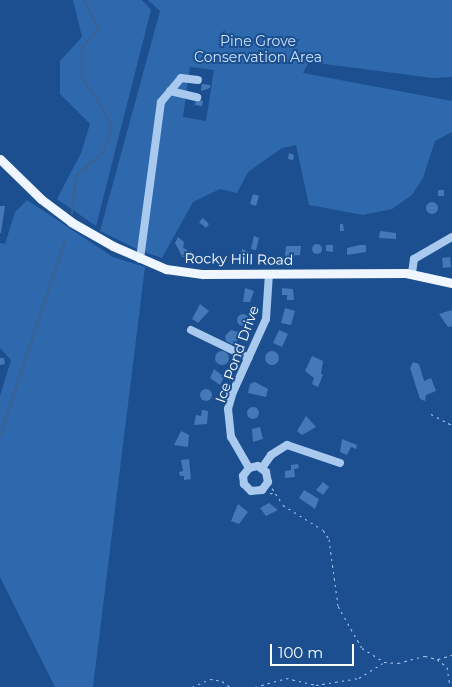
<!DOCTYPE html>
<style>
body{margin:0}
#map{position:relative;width:452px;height:687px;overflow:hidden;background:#1b4f8f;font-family:Montserrat,sans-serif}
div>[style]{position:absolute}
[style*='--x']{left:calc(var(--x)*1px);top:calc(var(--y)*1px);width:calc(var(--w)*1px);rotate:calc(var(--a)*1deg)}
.green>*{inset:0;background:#2e69ad}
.stream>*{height:2px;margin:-1px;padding:0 1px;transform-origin:1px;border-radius:1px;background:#3c6290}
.building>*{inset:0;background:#4478b7}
.round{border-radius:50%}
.path>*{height:1px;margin-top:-0.5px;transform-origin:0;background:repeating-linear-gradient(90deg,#a9c9ee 0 2.5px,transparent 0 6.5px)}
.minor>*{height:8px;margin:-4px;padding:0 4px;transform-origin:4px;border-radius:4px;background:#a9c9ee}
.major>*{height:9px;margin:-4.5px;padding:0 4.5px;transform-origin:4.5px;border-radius:4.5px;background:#f0f6ff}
span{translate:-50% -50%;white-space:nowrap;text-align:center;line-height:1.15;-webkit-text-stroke:4px #1b4f8f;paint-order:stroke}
.park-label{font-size:14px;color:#cfe3fa}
.street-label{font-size:14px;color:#fff}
.scale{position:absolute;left:270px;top:644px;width:84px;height:22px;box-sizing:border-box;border:2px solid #fff;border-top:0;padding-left:6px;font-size:15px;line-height:18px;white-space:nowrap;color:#fff;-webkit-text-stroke:4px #1b4f8f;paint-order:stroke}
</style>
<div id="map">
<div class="green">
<div style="clip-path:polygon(73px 0,142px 0,151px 10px,96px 226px,57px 199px,81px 153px,90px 124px,60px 94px,60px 61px,82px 37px)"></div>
<div style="clip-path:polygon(evenodd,148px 0,452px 0,452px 77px,433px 78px,309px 62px,303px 73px,452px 101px,452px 132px,435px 141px,423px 178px,412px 195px,392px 209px,363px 215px,309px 205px,296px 145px,282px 148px,248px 172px,237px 193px,220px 189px,193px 202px,162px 258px,141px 251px,100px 231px,160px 11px,148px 0,190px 67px,214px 70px,206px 121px,183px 117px,190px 67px)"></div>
<div style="clip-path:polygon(27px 200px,113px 257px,145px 267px,93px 687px,55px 687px,0 577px,0 396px,11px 360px,0 348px,0 243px,5px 244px,15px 212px)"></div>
</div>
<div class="stream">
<div style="--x:72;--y:213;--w:37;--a:-84"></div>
<div style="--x:76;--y:176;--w:36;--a:-42"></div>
<div style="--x:103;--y:152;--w:26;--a:-69"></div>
<div style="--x:112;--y:128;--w:23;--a:-115"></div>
<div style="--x:102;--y:107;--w:35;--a:-125"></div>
<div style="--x:82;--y:78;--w:30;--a:-90"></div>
<div style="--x:82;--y:48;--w:25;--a:-48"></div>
<div style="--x:99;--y:29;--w:33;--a:-117"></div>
<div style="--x:0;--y:436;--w:206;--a:-71.6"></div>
</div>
<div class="building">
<div style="clip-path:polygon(202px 84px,210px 85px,210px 88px,201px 91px)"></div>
<div style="clip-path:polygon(196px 100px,203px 101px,202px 106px,195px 105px)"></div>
<div style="clip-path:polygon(289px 153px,294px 155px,293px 160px,288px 159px)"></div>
<div style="clip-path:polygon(438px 190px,444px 190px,444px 196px,438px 196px)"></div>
<div style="clip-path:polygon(253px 194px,259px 196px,256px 206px,250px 204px)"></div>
<div class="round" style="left:426px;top:202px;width:12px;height:12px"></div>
<div style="clip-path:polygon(0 206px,5px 206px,1px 233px,0 233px)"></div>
<div style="clip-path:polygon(203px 218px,209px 224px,206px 228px,199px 222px)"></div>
<div style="clip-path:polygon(340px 224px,343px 224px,344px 231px,340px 231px)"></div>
<div style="clip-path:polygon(380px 231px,396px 233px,396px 239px,379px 238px)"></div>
<div style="clip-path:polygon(254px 236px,259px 238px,256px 250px,251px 249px)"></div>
<div style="clip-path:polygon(178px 237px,184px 242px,183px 248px,192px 252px,190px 260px,183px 258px,175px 243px)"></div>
<div class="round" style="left:312px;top:244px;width:10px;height:10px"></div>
<div style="clip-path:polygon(326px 245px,333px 245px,333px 252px,326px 251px)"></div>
<div style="clip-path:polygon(360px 245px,366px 245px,366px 252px,347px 255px,347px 248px)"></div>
<div style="clip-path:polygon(286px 246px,301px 246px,300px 255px,285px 256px)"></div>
<div style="clip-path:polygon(242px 249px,249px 252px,247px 261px,240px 259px)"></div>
<div style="clip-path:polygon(450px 257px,451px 267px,443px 268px,442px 258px)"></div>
<div style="clip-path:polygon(245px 288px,254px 291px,250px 302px,243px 302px)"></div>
<div style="clip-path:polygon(282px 288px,293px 289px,294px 300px,287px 300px,287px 295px,282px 295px)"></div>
<div style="clip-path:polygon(200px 304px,209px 311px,198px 323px,192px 319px)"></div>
<div style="clip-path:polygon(285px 308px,295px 311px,291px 325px,281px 323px)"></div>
<div style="clip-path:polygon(452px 310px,452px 326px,448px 327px,439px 314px)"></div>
<div class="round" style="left:237px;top:314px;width:12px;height:12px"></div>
<div style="clip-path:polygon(231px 330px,238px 332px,236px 346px,226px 341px,225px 336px)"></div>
<div style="clip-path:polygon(279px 330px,288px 334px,282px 347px,273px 343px)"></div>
<div class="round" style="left:215px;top:351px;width:14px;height:14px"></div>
<div class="round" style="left:265px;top:351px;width:14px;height:14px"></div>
<div style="clip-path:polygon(312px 356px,323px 361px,321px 374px,323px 375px,318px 387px,312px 384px,314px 378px,305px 371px)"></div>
<div style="clip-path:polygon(0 358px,4px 358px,5px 364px,0 365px)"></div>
<div style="clip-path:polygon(413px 362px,419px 364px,424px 381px,431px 378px,436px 391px,426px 395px,425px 401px,420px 399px,410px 368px)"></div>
<div style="clip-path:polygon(214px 369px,224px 377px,220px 385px,210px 378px)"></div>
<div style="clip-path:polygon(255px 382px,268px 389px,266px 397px,248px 393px,250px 384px)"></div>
<div class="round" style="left:200px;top:389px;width:12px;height:12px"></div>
<div class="round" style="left:247px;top:407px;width:12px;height:12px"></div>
<div style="clip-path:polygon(202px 410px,208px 411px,207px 424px,194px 425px,196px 415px,201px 416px)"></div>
<div style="clip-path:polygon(306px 416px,316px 427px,302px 435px,297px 431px)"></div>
<div style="clip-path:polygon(260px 427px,263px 439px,253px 442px,252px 429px)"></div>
<div style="clip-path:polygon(181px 431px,189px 435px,188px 447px,174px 445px)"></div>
<div style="clip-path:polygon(342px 439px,357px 445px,356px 449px,351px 447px,347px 455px,340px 452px)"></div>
<div style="clip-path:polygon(189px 459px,191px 479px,184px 480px,184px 476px,180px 476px,179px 472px,183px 471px,181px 460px)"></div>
<div style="clip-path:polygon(298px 464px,299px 468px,294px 469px,295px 477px,285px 478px,285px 471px,291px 470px,291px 465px)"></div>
<div style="clip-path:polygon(323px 482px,329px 487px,323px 495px,316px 490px)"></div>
<div style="clip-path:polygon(304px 490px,319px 499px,315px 509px,299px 498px)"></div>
<div style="clip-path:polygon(269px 503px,278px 510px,266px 516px,260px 508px)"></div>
<div style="clip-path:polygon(238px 504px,248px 512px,239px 524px,231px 521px)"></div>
</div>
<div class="path">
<div style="--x:431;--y:414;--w:24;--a:28"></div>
<div style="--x:272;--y:488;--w:20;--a:57"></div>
<div style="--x:283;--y:505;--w:47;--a:32"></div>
<div style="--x:323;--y:530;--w:11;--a:56"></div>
<div style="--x:329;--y:539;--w:68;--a:82.3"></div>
<div style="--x:338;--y:606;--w:48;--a:60.3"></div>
<div style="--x:362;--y:648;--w:26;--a:32"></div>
<div style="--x:384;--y:662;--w:14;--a:4"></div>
<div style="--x:398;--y:663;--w:28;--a:-15"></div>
<div style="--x:425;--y:656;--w:12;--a:14"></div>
<div style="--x:437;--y:659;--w:13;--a:39"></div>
<div style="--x:447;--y:667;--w:20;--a:81"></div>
<div style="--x:270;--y:493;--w:5;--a:11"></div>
<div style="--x:438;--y:659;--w:15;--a:-16"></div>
<div style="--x:192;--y:687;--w:20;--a:-24"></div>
<div style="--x:210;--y:679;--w:12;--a:9"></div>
<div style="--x:222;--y:681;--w:10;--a:37"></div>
<div style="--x:255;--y:687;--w:32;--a:-16"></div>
<div style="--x:286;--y:678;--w:31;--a:13"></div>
<div style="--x:316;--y:685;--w:44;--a:-9.2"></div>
<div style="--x:359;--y:678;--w:28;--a:-32"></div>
</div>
<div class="minor">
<div style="--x:170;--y:91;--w:28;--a:13"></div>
<div style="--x:140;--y:259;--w:158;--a:-82.4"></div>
<div style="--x:161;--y:102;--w:31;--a:-50"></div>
<div style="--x:181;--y:78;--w:17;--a:7"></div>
<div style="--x:412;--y:273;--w:14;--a:-82"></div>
<div style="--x:414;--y:259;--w:44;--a:-30.1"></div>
<div style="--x:191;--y:330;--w:64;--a:25.8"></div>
<div style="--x:249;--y:468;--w:9;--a:-13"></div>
<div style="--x:258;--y:466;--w:10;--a:37"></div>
<div style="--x:266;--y:472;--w:10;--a:79"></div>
<div style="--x:268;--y:482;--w:10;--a:127"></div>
<div style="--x:262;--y:490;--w:11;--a:175"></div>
<div style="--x:251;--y:491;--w:10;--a:-135"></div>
<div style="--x:244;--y:484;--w:8;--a:-97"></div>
<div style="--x:243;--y:476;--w:10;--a:-53"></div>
<div style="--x:249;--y:468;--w:36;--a:-120"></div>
<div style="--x:231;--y:437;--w:28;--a:-96"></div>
<div style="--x:228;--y:409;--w:18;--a:-74"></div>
<div style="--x:233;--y:392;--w:80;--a:-65.7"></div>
<div style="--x:266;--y:319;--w:45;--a:-86.2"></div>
<div style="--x:262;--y:468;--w:16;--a:-55"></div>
<div style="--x:271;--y:455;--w:19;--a:-32"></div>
<div style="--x:287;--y:445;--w:56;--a:18.8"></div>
</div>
<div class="major">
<div style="--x:0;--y:159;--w:57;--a:44.3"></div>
<div style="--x:41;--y:199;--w:38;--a:37"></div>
<div style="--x:71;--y:222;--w:48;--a:29.7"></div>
<div style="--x:113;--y:246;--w:58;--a:23.5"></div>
<div style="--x:166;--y:269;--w:37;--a:8"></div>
<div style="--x:203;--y:274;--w:203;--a:-0.3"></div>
<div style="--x:406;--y:273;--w:47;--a:12.3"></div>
</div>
<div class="park-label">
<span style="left:258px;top:49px">Pine Grove<br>Conservation Area</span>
</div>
<div class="street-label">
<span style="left:239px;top:259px;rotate:1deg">Rocky Hill Road</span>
<span style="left:237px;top:354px;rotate:-70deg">Ice Pond Drive</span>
</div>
<div class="scale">100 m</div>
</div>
